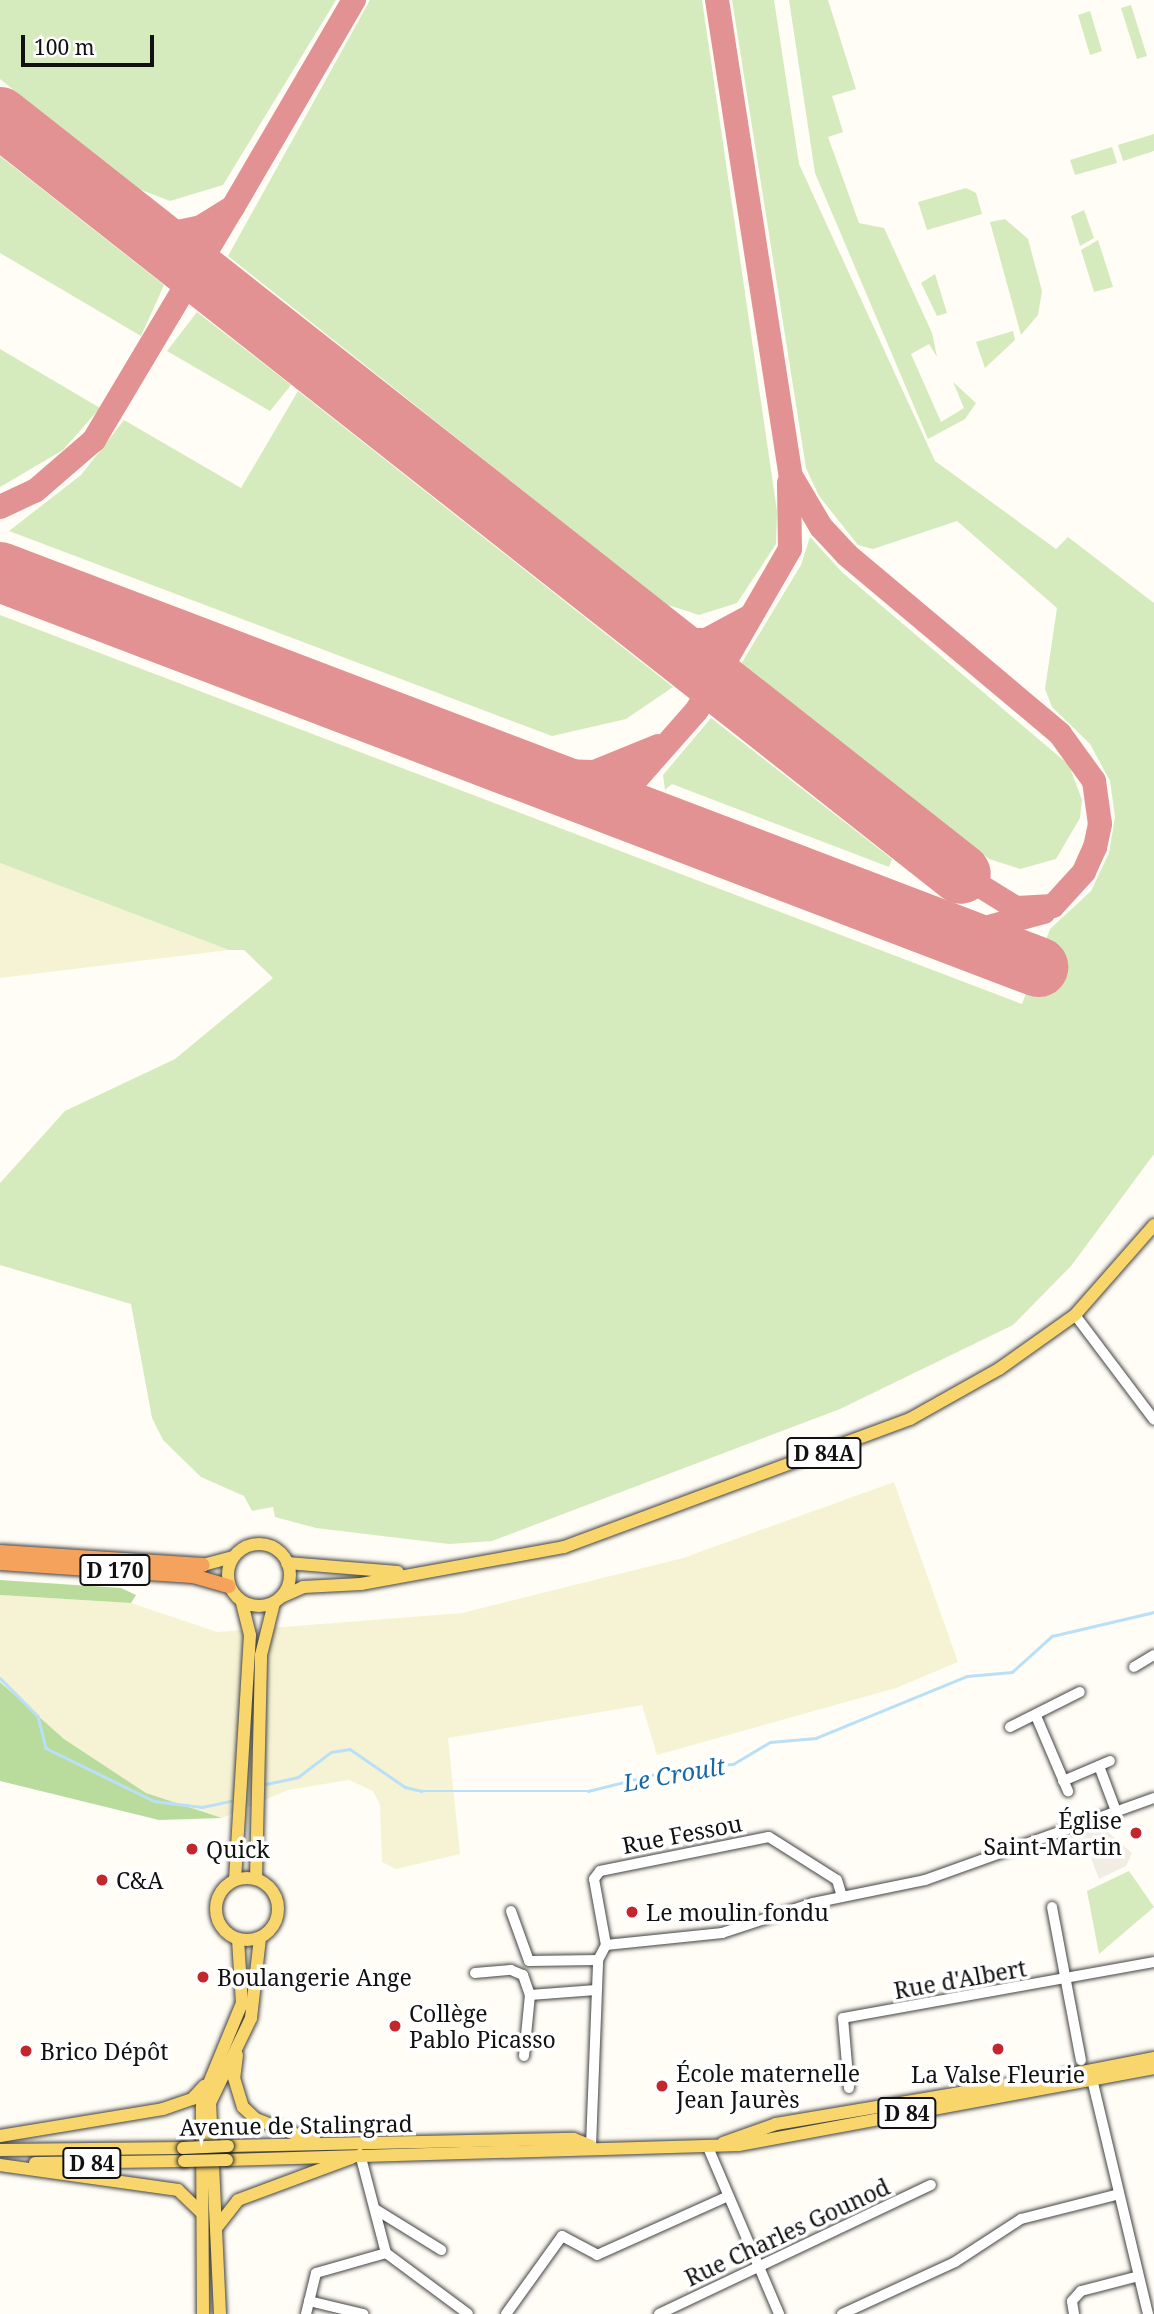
<!DOCTYPE html>
<meta charset="utf-8">
<style>
body{margin:0}
#map{position:relative;width:1154px;height:2314px;overflow:hidden;background:#fffdf5;font-family:"Noto Serif",serif}
div>[style]{position:absolute}
[style*='--x']{left:calc(var(--x)*1px);top:calc(var(--y)*1px);width:calc(var(--w)*1px);rotate:calc(var(--a)*1deg)}
.farmland>*{inset:0;background:#f6f3d4}
.green>*{inset:0;background:#d5ebbd}
.forest>*{inset:0;background:#b9dc9c}
.plaza>*{inset:0;background:#f1ede2}
.stream>*{height:2.5px;margin:-1.25px;padding:0 1.25px;transform-origin:1.25px;border-radius:1.25px;background:#b9e0f7}
.taxiway>*{height:24px;margin:-12px;padding:0 12px;transform-origin:12px;border-radius:12px;background:#e29292}
.runway>*{height:60px;margin:-30px;padding:0 30px;transform-origin:30px;border-radius:30px;background:#e29292}
.roads{filter:drop-shadow(0 0 2px #444) drop-shadow(0 0 2px #444)}
.minor>*{height:10px;margin:-5px;padding:0 5px;transform-origin:5px;border-radius:5px;background:#fff}
.major>*{height:12px;margin:-6px;padding:0 6px;transform-origin:6px;border-radius:6px;background:#f9d66b}
.major>.ring{margin:-6px;padding:0;box-sizing:content-box;background:none;border:12px solid #f9d66b;border-radius:50%}
.highway>*{height:14px;margin:-7px;padding:0 7px;transform-origin:7px;border-radius:7px;background:#f5a25d}
.bridges{filter:drop-shadow(0 0 2px #222) drop-shadow(0 0 2px #222)}
.major-bridge>*{height:12px;margin:-6px;padding:0 6px;transform-origin:6px;border-radius:6px;background:#f9d66b}
.dots>*{width:19px;height:19px;translate:-50% -50%;box-sizing:border-box;border:4px solid #fff;border-radius:50%}
span{translate:-50% -50%;white-space:nowrap;text-align:center;line-height:1.15;-webkit-text-stroke:7px #fff;paint-order:stroke}
.shield-label span{padding:2px 5px;background:#fff;border:2px solid;border-radius:5px;-webkit-text-stroke-width:0}
.shield-label{font-size:21px;color:#111;font-weight:700}
.poi-label{font-size:23px;color:#111}
.right{translate:-100% -50%;text-align:right}
.left{translate:0 -50%;text-align:left}
.street-label{font-size:23px;color:#111}
.water-label{font-size:24px;color:#1768a6;font-style:italic}
.scale{position:absolute;left:21px;top:35px;width:133px;height:32px;box-sizing:border-box;border:4px solid #111;border-top:0;padding-left:9px;font-size:21px;line-height:24px;white-space:nowrap;color:#111;-webkit-text-stroke:5px #fff;paint-order:stroke}
</style>
<div id="map">
<div class="farmland">
<div style="clip-path:polygon(0 863px,229px 950px,0 978px)"></div>
<div style="clip-path:polygon(894px 1482px,958px 1662px,896px 1688px,657px 1755px,642px 1705px,448px 1738px,460px 1854px,396px 1869px,382px 1862px,380px 1805px,373px 1791px,349px 1780px,288px 1790px,222px 1818px,146px 1793px,64px 1739px,0 1682px,0 1595px,131px 1603px,217px 1632px,462px 1613px,683px 1558px)"></div>
</div>
<div class="green">
<div style="clip-path:polygon(0 0,336px 0,223px 185px,170px 201px,136px 188px,0 79px)"></div>
<div style="clip-path:polygon(370px 0,702px 0,777px 511px,776px 544px,737px 603px,699px 615px,665px 604px,228px 256px)"></div>
<div style="clip-path:polygon(732px 0,774px 0,799px 164px,935px 461px,1056px 549px,1068px 537px,1154px 603px,1154px 1154px,1071px 1266px,1013px 1325px,840px 1409px,492px 1541px,449px 1544px,316px 1528px,275px 1517px,273px 1507px,252px 1511px,244px 1496px,201px 1477px,163px 1440px,152px 1418px,131px 1304px,0 1265px,0 1183px,65px 1111px,175px 1059px,273px 978px,244px 950px,229px 950px,0 863px,0 615px,1022px 1004px,1050px 929px,1091px 891px,1109px 853px,1115px 817px,1110px 781px,1090px 744px,1052px 707px,1045px 689px,1057px 608px,957px 521px,873px 549px,858px 545px,819px 496px,806px 468px)"></div>
<div style="clip-path:polygon(789px 0,828px 0,856px 89px,832px 96px,843px 132px,828px 137px,859px 223px,884px 228px,932px 333px,937px 357px,929px 344px,911px 354px,941px 422px,964px 408px,953px 382px,976px 403px,965px 419px,928px 439px,815px 173px)"></div>
<div style="clip-path:polygon(1131px 5px,1147px 56px,1137px 59px,1121px 8px)"></div>
<div style="clip-path:polygon(1090px 11px,1102px 51px,1090px 55px,1078px 15px)"></div>
<div style="clip-path:polygon(1154px 134px,1154px 151px,1123px 161px,1118px 145px)"></div>
<div style="clip-path:polygon(1112px 147px,1117px 163px,1075px 175px,1070px 160px)"></div>
<div style="clip-path:polygon(0 156px,164px 285px,141px 336px,0 253px)"></div>
<div style="clip-path:polygon(966px 188px,976px 193px,982px 214px,927px 230px,918px 202px)"></div>
<div style="clip-path:polygon(1084px 210px,1094px 238px,1080px 246px,1071px 216px)"></div>
<div style="clip-path:polygon(1005px 219px,1028px 239px,1042px 291px,1038px 315px,1021px 335px,990px 222px)"></div>
<div style="clip-path:polygon(1098px 240px,1113px 287px,1094px 292px,1081px 250px)"></div>
<div style="clip-path:polygon(935px 274px,947px 313px,937px 316px,921px 283px)"></div>
<div style="clip-path:polygon(197px 312px,291px 385px,270px 411px,167px 351px)"></div>
<div style="clip-path:polygon(1013px 331px,1015px 340px,985px 368px,976px 342px)"></div>
<div style="clip-path:polygon(0 349px,100px 408px,63px 450px,0 487px)"></div>
<div style="clip-path:polygon(298px 391px,673px 687px,626px 719px,552px 736px,9px 531px,81px 475px,124px 420px,241px 488px)"></div>
<div style="clip-path:polygon(810px 537px,843px 573px,1069px 765px,1082px 800px,1080px 818px,1056px 859px,1020px 869px,989px 859px,741px 664px,801px 565px)"></div>
<div style="clip-path:polygon(711px 718px,892px 859px,889px 867px,672px 784px,665px 790px,663px 775px)"></div>
<div style="clip-path:polygon(1129px 1871px,1154px 1907px,1099px 1954px,1087px 1891px)"></div>
</div>
<div class="forest">
<div style="clip-path:polygon(0 1580px,121px 1588px,136px 1595px,131px 1603px,0 1595px)"></div>
<div style="clip-path:polygon(0 1682px,64px 1739px,146px 1793px,222px 1818px,159px 1820px,0 1781px)"></div>
</div>
<div class="plaza">
<div style="clip-path:polygon(1100px 1825px,1132px 1853px,1126px 1866px,1099px 1879px,1081px 1832px)"></div>
</div>
<div class="stream">
<div style="--x:0;--y:1678;--w:54;--a:45"></div>
<div style="--x:38;--y:1716;--w:33;--a:76"></div>
<div style="--x:46;--y:1748;--w:120;--a:26.1"></div>
<div style="--x:154;--y:1801;--w:48;--a:7.1"></div>
<div style="--x:202;--y:1807;--w:29;--a:-12"></div>
<div style="--x:266;--y:1784;--w:33;--a:-12"></div>
<div style="--x:298;--y:1777;--w:41;--a:-37.1"></div>
<div style="--x:331;--y:1752;--w:19;--a:-9"></div>
<div style="--x:350;--y:1749;--w:67;--a:34.6"></div>
<div style="--x:405;--y:1787;--w:17;--a:13"></div>
<div style="--x:422;--y:1791;--w:166;--a:0"></div>
<div style="--x:588;--y:1791;--w:99;--a:-14"></div>
<div style="--x:684;--y:1767;--w:49;--a:-3.5"></div>
<div style="--x:733;--y:1764;--w:43;--a:-30.7"></div>
<div style="--x:770;--y:1742;--w:46;--a:-5"></div>
<div style="--x:816;--y:1738;--w:163;--a:-22.3"></div>
<div style="--x:967;--y:1676;--w:45;--a:-5.1"></div>
<div style="--x:1012;--y:1672;--w:54;--a:-42"></div>
<div style="--x:1052;--y:1636;--w:105;--a:-13.2"></div>
</div>
<div class="taxiway">
<div style="--x:717;--y:0;--w:482;--a:81.2"></div>
<div style="--x:791;--y:476;--w:59;--a:59.5"></div>
<div style="--x:821;--y:527;--w:38;--a:47"></div>
<div style="--x:847;--y:555;--w:278;--a:40"></div>
<div style="--x:1060;--y:734;--w:58;--a:54.1"></div>
<div style="--x:1094;--y:781;--w:43;--a:82.1"></div>
<div style="--x:1100;--y:824;--w:24;--a:102"></div>
<div style="--x:1095;--y:847;--w:27;--a:114"></div>
<div style="--x:1084;--y:872;--w:46;--a:132.4"></div>
<div style="--x:1053;--y:906;--w:37;--a:177"></div>
<div style="--x:1016;--y:908;--w:65;--a:-148.3"></div>
<div style="--x:124;--y:215;--w:37;--a:26"></div>
<div style="--x:157;--y:231;--w:21;--a:3"></div>
<div style="--x:178;--y:232;--w:24;--a:-12"></div>
<div style="--x:201;--y:227;--w:38;--a:-32"></div>
<div style="--x:233;--y:207;--w:240;--a:-59.7"></div>
<div style="--x:0;--y:507;--w:38;--a:-25"></div>
<div style="--x:35;--y:491;--w:78;--a:-40.8"></div>
<div style="--x:94;--y:440;--w:271;--a:-59.2"></div>
<div style="--x:648;--y:628;--w:35;--a:20"></div>
<div style="--x:681;--y:640;--w:25;--a:0"></div>
<div style="--x:706;--y:640;--w:49;--a:-28.1"></div>
<div style="--x:520;--y:770;--w:74;--a:1.5"></div>
<div style="--x:594;--y:772;--w:69;--a:-22.1"></div>
<div style="--x:570;--y:789;--w:46;--a:0"></div>
<div style="--x:616;--y:789;--w:25;--a:-29"></div>
<div style="--x:638;--y:777;--w:89;--a:-48.6"></div>
<div style="--x:697;--y:710;--w:186;--a:-60"></div>
<div style="--x:790;--y:549;--w:66;--a:-90.9"></div>
<div style="--x:918;--y:922;--w:67;--a:5.1"></div>
<div style="--x:985;--y:928;--w:61;--a:-15.2"></div>
</div>
<div class="runway">
<div style="--x:0;--y:117;--w:1223;--a:38.23"></div>
<div style="--x:0;--y:572;--w:1111;--a:20.83"></div>
</div>
<div class="roads">
<div class="minor">
<div style="--x:1075;--y:1315;--w:131;--a:53"></div>
<div style="--x:1134;--y:1667;--w:23;--a:-31"></div>
<div style="--x:1036;--y:1716;--w:82;--a:66.9"></div>
<div style="--x:1010;--y:1727;--w:78;--a:-26.6"></div>
<div style="--x:1099;--y:1766;--w:48;--a:69.3"></div>
<div style="--x:1063;--y:1781;--w:51;--a:-23.1"></div>
<div style="--x:1052;--y:1907;--w:156;--a:79.3"></div>
<div style="--x:511;--y:1911;--w:53;--a:70.2"></div>
<div style="--x:529;--y:1961;--w:69;--a:-0.8"></div>
<div style="--x:606;--y:1945;--w:117;--a:-5.9"></div>
<div style="--x:722;--y:1933;--w:96;--a:-18.2"></div>
<div style="--x:813;--y:1903;--w:114;--a:-11.6"></div>
<div style="--x:925;--y:1880;--w:243;--a:-19.7"></div>
<div style="--x:475;--y:1973;--w:36;--a:-5"></div>
<div style="--x:511;--y:1970;--w:13;--a:23"></div>
<div style="--x:523;--y:1975;--w:21;--a:71"></div>
<div style="--x:530;--y:1995;--w:66;--a:-4.3"></div>
<div style="--x:524;--y:2056;--w:61;--a:-84.4"></div>
<div style="--x:1092;--y:2079;--w:242;--a:76.6"></div>
<div style="--x:849;--y:2088;--w:70;--a:-94.9"></div>
<div style="--x:843;--y:2018;--w:316;--a:-10.2"></div>
<div style="--x:707;--y:2145;--w:184;--a:66.9"></div>
<div style="--x:591;--y:2146;--w:186;--a:-87.8"></div>
<div style="--x:598;--y:1960;--w:17;--a:-62"></div>
<div style="--x:606;--y:1945;--w:67;--a:-100.3"></div>
<div style="--x:594;--y:1879;--w:10;--a:-53"></div>
<div style="--x:600;--y:1871;--w:172;--a:-11.4"></div>
<div style="--x:769;--y:1837;--w:80;--a:32.3"></div>
<div style="--x:837;--y:1880;--w:17;--a:73"></div>
<div style="--x:360;--y:2154;--w:102;--a:75.3"></div>
<div style="--x:375;--y:2209;--w:78;--a:31.8"></div>
<div style="--x:386;--y:2253;--w:102;--a:36.6"></div>
<div style="--x:309;--y:2301;--w:56;--a:13.5"></div>
<div style="--x:306;--y:2314;--w:42;--a:-76.3"></div>
<div style="--x:316;--y:2273;--w:73;--a:-15.9"></div>
<div style="--x:506;--y:2314;--w:96;--a:-54.3"></div>
<div style="--x:562;--y:2236;--w:40;--a:28"></div>
<div style="--x:597;--y:2255;--w:141;--a:-24.2"></div>
<div style="--x:659;--y:2314;--w:301;--a:-25.4"></div>
<div style="--x:842;--y:2314;--w:124;--a:-24.7"></div>
<div style="--x:955;--y:2262;--w:79;--a:-33.1"></div>
<div style="--x:1021;--y:2219;--w:98;--a:-14.2"></div>
<div style="--x:1074;--y:2314;--w:13;--a:-99"></div>
<div style="--x:1072;--y:2301;--w:13;--a:-48"></div>
<div style="--x:1081;--y:2291;--w:56;--a:-14.5"></div>
</div>
<div class="major">
<div class="ring" style="left:228px;top:1544px;width:50px;height:50px"></div>
<div style="--x:287;--y:1563;--w:111;--a:4.6"></div>
<div style="--x:203;--y:1565;--w:31;--a:-15"></div>
<div style="--x:281;--y:1597;--w:24;--a:-24"></div>
<div style="--x:303;--y:1587;--w:58;--a:-3"></div>
<div style="--x:361;--y:1584;--w:206;--a:-10.3"></div>
<div style="--x:564;--y:1547;--w:369;--a:-20.3"></div>
<div style="--x:910;--y:1419;--w:102;--a:-29.3"></div>
<div style="--x:999;--y:1369;--w:93;--a:-35.4"></div>
<div style="--x:1075;--y:1315;--w:120;--a:-48.7"></div>
<div class="ring" style="left:216px;top:1878px;width:50px;height:50px"></div>
<div style="--x:256;--y:1879;--w:224;--a:-88.7"></div>
<div style="--x:261;--y:1655;--w:54;--a:-76"></div>
<div style="--x:235;--y:1880;--w:245;--a:-86.5"></div>
<div style="--x:250;--y:1635;--w:34;--a:-104"></div>
<div style="--x:237;--y:2055;--w:23;--a:97"></div>
<div style="--x:234;--y:2078;--w:30;--a:73"></div>
<div style="--x:243;--y:2107;--w:18;--a:43"></div>
<div style="--x:256;--y:2119;--w:64;--a:21"></div>
<div style="--x:1062;--y:2076;--w:94;--a:-11.1"></div>
<div style="--x:0;--y:2136;--w:165;--a:-9.4"></div>
<div style="--x:163;--y:2109;--w:31;--a:-19"></div>
<div style="--x:192;--y:2099;--w:18;--a:-47"></div>
<div style="--x:723;--y:2143;--w:56;--a:-19.7"></div>
<div style="--x:776;--y:2124;--w:265;--a:-9.6"></div>
<div style="--x:228;--y:2146;--w:346;--a:-1.2"></div>
<div style="--x:574;--y:2139;--w:18;--a:22"></div>
<div style="--x:0;--y:2150;--w:183;--a:-0.6"></div>
<div style="--x:227;--y:2160;--w:512;--a:-1.68"></div>
<div style="--x:739;--y:2145;--w:422;--a:-10.5"></div>
<div style="--x:35;--y:2163;--w:149;--a:-0.8"></div>
<div style="--x:0;--y:2165;--w:180;--a:8"></div>
<div style="--x:178;--y:2190;--w:32;--a:44"></div>
<div style="--x:217;--y:2227;--w:34;--a:-52"></div>
<div style="--x:238;--y:2200;--w:121;--a:-20.4"></div>
<div style="--x:203;--y:2314;--w:214;--a:-90.3"></div>
<div style="--x:202;--y:2100;--w:105;--a:-67.6"></div>
<div style="--x:242;--y:2003;--w:64;--a:-93.6"></div>
<div style="--x:220;--y:2314;--w:211;--a:-92.7"></div>
<div style="--x:210;--y:2103;--w:94;--a:-64.2"></div>
<div style="--x:251;--y:2018;--w:81;--a:-83.6"></div>
</div>
<div class="highway">
<div style="--x:0;--y:1552;--w:203;--a:3.7"></div>
<div style="--x:0;--y:1563;--w:193;--a:3.9"></div>
<div style="--x:193;--y:1576;--w:37;--a:16"></div>
</div>
</div>
<div class="bridges">
<div class="major-bridge">
<div style="--x:183;--y:2148;--w:45;--a:-2.5"></div>
<div style="--x:184;--y:2161;--w:43;--a:-1.3"></div>
</div>
</div>
<div class="dots">
<div style="left:1136px;top:1833px;background:#c4262e"></div>
<div style="left:192px;top:1849px;background:#c4262e"></div>
<div style="left:102px;top:1880px;background:#c4262e"></div>
<div style="left:632px;top:1912px;background:#c4262e"></div>
<div style="left:203px;top:1977px;background:#c4262e"></div>
<div style="left:395px;top:2026px;background:#c4262e"></div>
<div style="left:998px;top:2049px;background:#c4262e"></div>
<div style="left:26px;top:2051px;background:#c4262e"></div>
<div style="left:662px;top:2086px;background:#c4262e"></div>
</div>
<div class="shield-label">
<span style="left:824px;top:1453px">D 84A</span>
<span style="left:115px;top:1570px">D 170</span>
<span style="left:907px;top:2113px">D 84</span>
<span style="left:92px;top:2163px">D 84</span>
</div>
<div class="poi-label">
<span class="right" style="left:1122px;top:1833px">Église<br>Saint-Martin</span>
<span class="left" style="left:206px;top:1849px">Quick</span>
<span class="left" style="left:116px;top:1880px">C&amp;A</span>
<span class="left" style="left:646px;top:1912px">Le moulin fondu</span>
<span class="left" style="left:217px;top:1977px">Boulangerie Ange</span>
<span class="left" style="left:409px;top:2026px">Collège<br>Pablo Picasso</span>
<span class="left" style="left:40px;top:2051px">Brico Dépôt</span>
<span class="left" style="left:676px;top:2086px">École maternelle<br>Jean Jaurès</span>
<span style="left:998px;top:2074px">La Valse Fleurie</span>
</div>
<div class="street-label">
<span style="left:682px;top:1834px;rotate:-11deg">Rue Fessou</span>
<span style="left:960px;top:1979px;rotate:-10deg">Rue d'Albert</span>
<span style="left:296px;top:2125px;rotate:-1deg">Avenue de Stalingrad</span>
<span style="left:787px;top:2232px;rotate:-25deg">Rue Charles Gounod</span>
</div>
<div class="water-label">
<span style="left:674px;top:1774px;rotate:-10deg">Le Croult</span>
</div>
<div class="scale">100 m</div>
</div>
